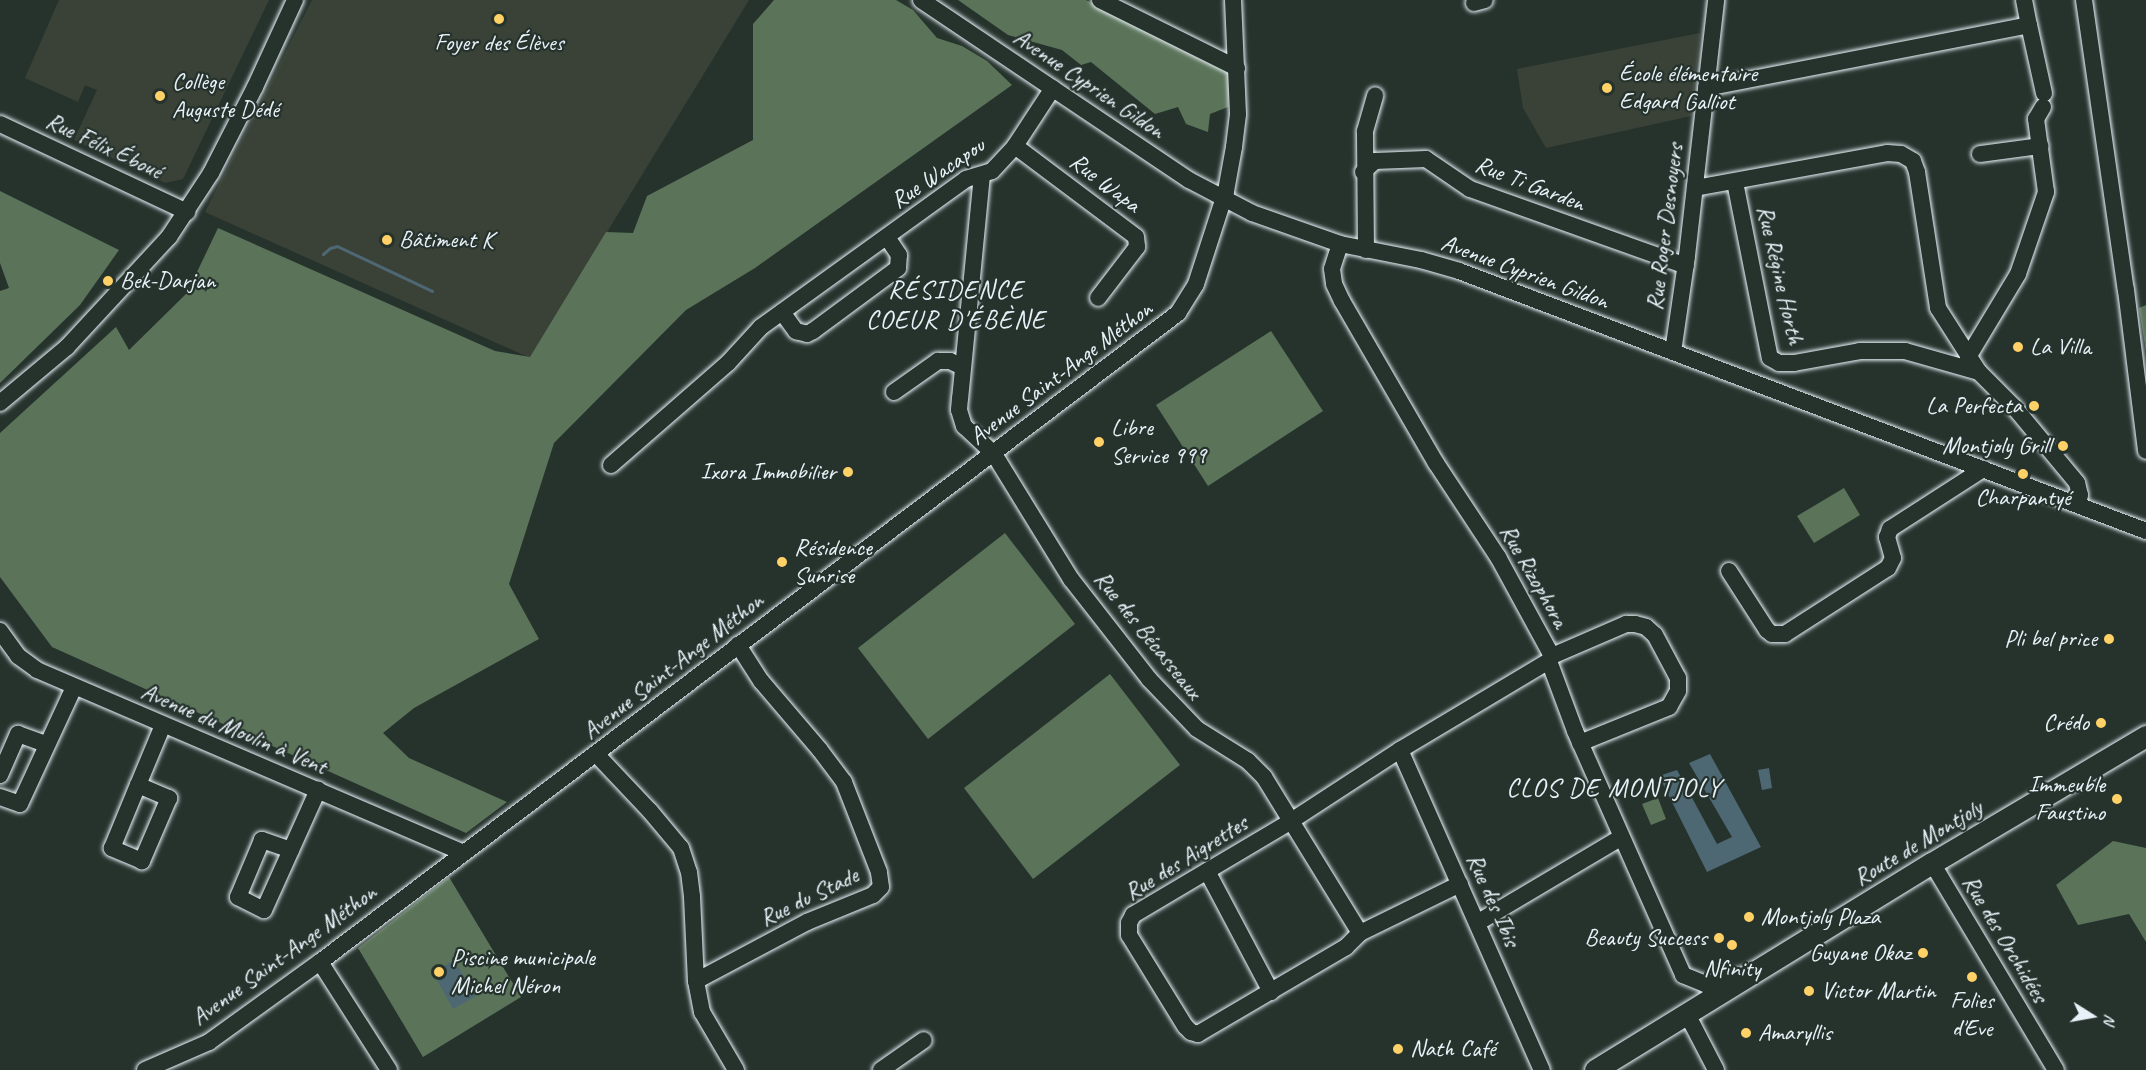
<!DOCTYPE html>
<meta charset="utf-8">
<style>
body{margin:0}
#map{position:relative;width:2146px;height:1070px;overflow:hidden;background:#26332d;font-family:Caveat,sans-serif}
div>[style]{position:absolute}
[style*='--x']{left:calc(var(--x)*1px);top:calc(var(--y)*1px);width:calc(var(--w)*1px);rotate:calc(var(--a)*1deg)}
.built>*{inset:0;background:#3a4238}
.green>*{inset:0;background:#5b7459}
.water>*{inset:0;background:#4e6873}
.stream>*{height:3px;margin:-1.5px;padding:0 1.5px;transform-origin:1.5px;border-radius:1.5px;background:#4e6873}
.roads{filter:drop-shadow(0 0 2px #e8f1f8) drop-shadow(0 0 2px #e8f1f8)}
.minor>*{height:16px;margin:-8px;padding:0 8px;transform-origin:8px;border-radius:8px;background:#26332d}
.major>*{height:21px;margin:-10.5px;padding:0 10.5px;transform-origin:10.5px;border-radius:10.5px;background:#26332d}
.dots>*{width:16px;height:16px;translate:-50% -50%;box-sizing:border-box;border:3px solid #26332d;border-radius:50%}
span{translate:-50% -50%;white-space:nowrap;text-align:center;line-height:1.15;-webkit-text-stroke:4.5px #26332d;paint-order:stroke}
.poi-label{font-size:24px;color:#e8f1f8}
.left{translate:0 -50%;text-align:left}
.right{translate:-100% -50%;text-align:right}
.street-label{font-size:24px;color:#e8f1f8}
.neighbourhood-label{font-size:26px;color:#e8f1f8;letter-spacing:1.5px}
.north{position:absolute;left:2062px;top:986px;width:60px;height:60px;-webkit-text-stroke:4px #26332d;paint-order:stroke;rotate:101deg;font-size:16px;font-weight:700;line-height:24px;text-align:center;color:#e8f1f8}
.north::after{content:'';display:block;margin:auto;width:21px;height:27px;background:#e8f1f8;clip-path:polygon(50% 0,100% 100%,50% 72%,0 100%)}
</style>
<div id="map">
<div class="built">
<div style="clip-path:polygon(59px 0,269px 0,183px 179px,165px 183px,74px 140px,97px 90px,85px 85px,78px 102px,25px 78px)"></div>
<div style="clip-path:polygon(312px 0,749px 0,530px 358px,205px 212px)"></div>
<div style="clip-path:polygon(1700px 33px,1691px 116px,1546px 148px,1523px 108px,1517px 69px)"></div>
</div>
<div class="green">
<div style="clip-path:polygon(774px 0,896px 0,913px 10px,937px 38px,962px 46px,987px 61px,1012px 85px,755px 268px,686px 310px,554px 443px,509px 584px,539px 639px,414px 708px,383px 733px,409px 758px,507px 802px,466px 833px,52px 647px,0 577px,0 433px,116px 327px,129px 350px,187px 293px,218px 228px,495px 351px,530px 357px,606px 232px,633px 233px,647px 196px,753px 140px,753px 24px)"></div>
<div style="clip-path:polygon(958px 0,1086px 0,1230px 71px,1228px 107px,1210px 114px,1208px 132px,1186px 124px,1178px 107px,1155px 114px,1091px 62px,1081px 65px,1062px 50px,1008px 35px)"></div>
<div style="clip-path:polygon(0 191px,119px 250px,80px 305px,0 383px,0 291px,9px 288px,0 263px)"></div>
<div style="clip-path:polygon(2146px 305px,2146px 351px,2139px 308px)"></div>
<div style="clip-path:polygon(1271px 331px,1323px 411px,1208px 486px,1156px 405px)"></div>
<div style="clip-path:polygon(1844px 488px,1860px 515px,1814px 543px,1797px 516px)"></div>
<div style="clip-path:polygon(1005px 533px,1075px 624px,928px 739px,858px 648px)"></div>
<div style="clip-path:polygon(1110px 674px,1180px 765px,1033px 879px,964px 788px)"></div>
<div style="clip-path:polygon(1658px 798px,1666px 819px,1651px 825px,1642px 804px)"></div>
<div style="clip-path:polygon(2113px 841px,2146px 848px,2146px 942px,2129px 914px,2078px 925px,2056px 885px)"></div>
<div style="clip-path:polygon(449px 877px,521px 997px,423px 1057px,358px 948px)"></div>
</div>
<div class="water">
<div style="clip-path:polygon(1710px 754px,1761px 847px,1707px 872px,1659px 776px,1677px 770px,1717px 844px,1732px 837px,1689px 763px)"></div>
<div style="clip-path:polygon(1769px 768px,1772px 788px,1762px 790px,1758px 770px)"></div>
<div style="clip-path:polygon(454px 960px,476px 996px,453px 1009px,433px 973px)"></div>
</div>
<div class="stream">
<div style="--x:323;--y:254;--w:9;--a:-41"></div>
<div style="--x:330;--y:248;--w:7;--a:-16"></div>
<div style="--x:337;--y:246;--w:105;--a:25.3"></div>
</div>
<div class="roads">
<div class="minor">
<div style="--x:921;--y:0;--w:323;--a:33.9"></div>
<div style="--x:1189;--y:180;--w:71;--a:27.6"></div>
<div style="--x:1252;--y:213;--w:93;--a:19.4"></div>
<div style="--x:1340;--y:244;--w:83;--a:11.2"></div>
<div style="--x:1421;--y:260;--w:40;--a:16"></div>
<div style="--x:1459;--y:271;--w:735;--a:20.73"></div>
<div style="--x:1100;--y:0;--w:153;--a:26.4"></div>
<div style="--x:2024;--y:0;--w:25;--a:79"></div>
<div style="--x:2084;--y:0;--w:293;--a:81.8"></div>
<div style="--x:2126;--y:290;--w:162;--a:82.9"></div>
<div style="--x:1474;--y:3;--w:11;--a:-15"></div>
<div style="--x:1706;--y:88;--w:329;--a:-11"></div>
<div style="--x:2029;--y:25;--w:70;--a:77.6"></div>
<div style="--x:0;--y:124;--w:207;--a:25.2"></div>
<div style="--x:1015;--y:146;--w:151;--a:36.9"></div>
<div style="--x:1136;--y:237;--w:10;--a:84"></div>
<div style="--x:1137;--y:247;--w:64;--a:127.4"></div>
<div style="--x:1980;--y:154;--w:61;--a:-7.6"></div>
<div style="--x:1363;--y:172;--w:16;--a:-43"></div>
<div style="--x:1375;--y:161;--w:51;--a:-2.2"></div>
<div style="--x:1426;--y:159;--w:53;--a:34.3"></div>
<div style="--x:1470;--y:189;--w:229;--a:19.6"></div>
<div style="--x:982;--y:175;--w:224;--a:95.6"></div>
<div style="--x:960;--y:398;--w:12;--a:95"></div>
<div style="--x:959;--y:410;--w:17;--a:73"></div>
<div style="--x:964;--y:426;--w:41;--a:43"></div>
<div style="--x:994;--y:454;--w:147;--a:58.4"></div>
<div style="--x:1071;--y:579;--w:127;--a:52"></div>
<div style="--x:1149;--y:679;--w:69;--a:46.2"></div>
<div style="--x:1197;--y:729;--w:60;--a:32.1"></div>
<div style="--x:1248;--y:761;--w:23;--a:45"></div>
<div style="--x:1264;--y:777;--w:183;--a:58.4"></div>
<div style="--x:1735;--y:182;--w:179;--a:78.8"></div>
<div style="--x:1770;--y:358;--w:10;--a:29"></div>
<div style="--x:1779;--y:363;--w:15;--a:0"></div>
<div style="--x:1794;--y:363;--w:67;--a:-10.3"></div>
<div style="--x:1860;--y:351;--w:45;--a:0"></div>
<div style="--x:1905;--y:351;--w:77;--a:15.8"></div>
<div style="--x:1979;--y:372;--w:49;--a:45"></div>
<div style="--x:2014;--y:407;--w:99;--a:50.3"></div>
<div style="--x:2077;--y:483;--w:12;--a:76"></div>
<div style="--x:2080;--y:495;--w:9;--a:103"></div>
<div style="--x:1695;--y:188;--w:195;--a:-10.3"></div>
<div style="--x:1887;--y:153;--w:14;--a:4"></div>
<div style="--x:1901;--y:154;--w:14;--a:30"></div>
<div style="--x:1913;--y:161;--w:12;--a:70"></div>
<div style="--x:1917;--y:172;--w:138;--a:81.2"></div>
<div style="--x:1938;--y:308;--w:76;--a:57.4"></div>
<div style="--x:1340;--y:244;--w:26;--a:108"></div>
<div style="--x:1332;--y:269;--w:15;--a:82"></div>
<div style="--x:1334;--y:284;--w:19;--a:65"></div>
<div style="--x:1342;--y:301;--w:187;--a:59.9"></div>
<div style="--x:1436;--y:463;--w:113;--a:56.6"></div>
<div style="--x:1498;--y:557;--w:113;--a:61.4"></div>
<div style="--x:1552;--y:656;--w:6;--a:121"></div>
<div style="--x:1549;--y:661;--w:75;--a:69.6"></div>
<div style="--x:1575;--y:731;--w:267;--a:66.1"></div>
<div style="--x:1683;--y:975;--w:24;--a:22"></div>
<div style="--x:1705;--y:984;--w:39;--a:-13"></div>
<div style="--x:1366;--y:250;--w:119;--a:-90.5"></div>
<div style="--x:1365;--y:131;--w:37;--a:-74"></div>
<div style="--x:782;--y:312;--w:24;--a:54"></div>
<div style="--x:796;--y:331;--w:11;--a:15"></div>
<div style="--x:807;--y:334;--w:7;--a:-27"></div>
<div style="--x:813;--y:331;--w:106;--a:-36.5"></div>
<div style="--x:898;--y:268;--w:13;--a:-86"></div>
<div style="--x:899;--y:255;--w:22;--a:-124"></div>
<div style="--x:1673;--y:352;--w:97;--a:-81.7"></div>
<div style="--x:1687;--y:256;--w:258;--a:-83.5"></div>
<div style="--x:1968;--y:357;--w:97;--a:-58.9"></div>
<div style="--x:2018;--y:274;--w:87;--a:-71.1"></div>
<div style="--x:2046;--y:192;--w:74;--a:-97.8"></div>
<div style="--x:2036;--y:119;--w:14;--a:-60"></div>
<div style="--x:894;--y:392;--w:54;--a:-35.2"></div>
<div style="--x:938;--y:361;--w:12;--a:0"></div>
<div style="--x:950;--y:361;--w:14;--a:25"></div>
<div style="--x:0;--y:403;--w:87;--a:-39.9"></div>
<div style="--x:67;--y:347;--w:150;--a:-47.2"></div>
<div style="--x:169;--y:237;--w:77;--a:-56.7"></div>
<div style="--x:211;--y:173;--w:97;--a:-62.9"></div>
<div style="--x:255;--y:87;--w:96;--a:-65.3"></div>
<div style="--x:611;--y:465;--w:155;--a:-41.1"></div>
<div style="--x:728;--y:363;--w:49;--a:-47.5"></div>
<div style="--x:761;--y:327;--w:253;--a:-35.8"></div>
<div style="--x:966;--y:179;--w:27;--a:-17"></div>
<div style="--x:992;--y:171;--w:34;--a:-47"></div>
<div style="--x:1015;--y:146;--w:69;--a:-56.8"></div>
<div style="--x:1729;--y:571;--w:70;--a:57.2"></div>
<div style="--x:1767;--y:630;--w:6;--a:39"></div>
<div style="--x:1772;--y:634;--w:13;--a:0"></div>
<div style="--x:1785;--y:634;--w:122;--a:-32.7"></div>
<div style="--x:1888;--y:568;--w:11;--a:-63"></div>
<div style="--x:1893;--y:558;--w:22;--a:-106"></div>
<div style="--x:1887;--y:537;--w:9;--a:-69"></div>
<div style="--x:1890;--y:529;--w:111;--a:-32.8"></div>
<div style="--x:0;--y:631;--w:31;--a:54"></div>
<div style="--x:18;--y:656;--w:24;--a:36"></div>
<div style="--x:37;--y:670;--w:464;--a:23.2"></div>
<div style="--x:1552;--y:656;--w:81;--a:-23.4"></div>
<div style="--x:1626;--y:624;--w:9;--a:0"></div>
<div style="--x:1635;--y:624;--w:11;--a:15"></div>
<div style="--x:1646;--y:627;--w:12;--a:42"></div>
<div style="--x:1655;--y:635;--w:49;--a:61.9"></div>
<div style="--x:1678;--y:678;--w:13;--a:90"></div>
<div style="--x:1678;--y:691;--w:18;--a:119"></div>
<div style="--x:1669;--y:707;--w:96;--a:158"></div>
<div style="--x:1400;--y:750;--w:350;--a:66.1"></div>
<div style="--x:597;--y:755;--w:77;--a:46.6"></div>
<div style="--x:650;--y:811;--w:48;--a:50"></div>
<div style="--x:681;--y:848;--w:25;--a:72"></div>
<div style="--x:689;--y:872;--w:25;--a:83"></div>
<div style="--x:692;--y:897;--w:84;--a:87.3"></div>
<div style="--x:696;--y:981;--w:32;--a:79"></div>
<div style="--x:702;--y:1012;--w:67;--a:59.6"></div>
<div style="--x:0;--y:775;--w:45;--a:-66.3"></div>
<div style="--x:18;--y:734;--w:30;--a:20"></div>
<div style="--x:138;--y:785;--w:34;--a:23"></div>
<div style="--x:169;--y:798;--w:69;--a:113.2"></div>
<div style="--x:142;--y:861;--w:33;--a:-157"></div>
<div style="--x:112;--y:848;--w:68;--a:-67.6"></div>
<div style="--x:138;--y:785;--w:65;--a:-67.4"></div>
<div style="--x:0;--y:797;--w:21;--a:19"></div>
<div style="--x:20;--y:804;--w:129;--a:-65.2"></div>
<div style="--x:291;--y:850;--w:31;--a:-161"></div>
<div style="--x:262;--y:840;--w:62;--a:112.8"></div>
<div style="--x:238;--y:897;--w:29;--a:27"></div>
<div style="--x:264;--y:910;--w:132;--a:-65.8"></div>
<div style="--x:1932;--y:863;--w:241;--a:59.1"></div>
<div style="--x:1207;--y:871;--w:137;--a:62.1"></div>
<div style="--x:1460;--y:884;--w:111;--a:153.9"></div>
<div style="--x:1360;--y:933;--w:20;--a:135"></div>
<div style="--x:1346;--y:947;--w:172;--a:149.6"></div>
<div style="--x:1198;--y:1034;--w:7;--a:-164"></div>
<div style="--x:1191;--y:1032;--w:8;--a:-135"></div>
<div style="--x:1185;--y:1026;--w:107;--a:-121.6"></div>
<div style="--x:1129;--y:935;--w:12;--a:-90"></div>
<div style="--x:1129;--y:923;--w:9;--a:-63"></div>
<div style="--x:1133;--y:915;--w:184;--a:-30.7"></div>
<div style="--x:1291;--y:821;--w:130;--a:-33.1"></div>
<div style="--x:1400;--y:750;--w:174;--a:-30.9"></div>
<div style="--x:1477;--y:923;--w:166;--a:-30.7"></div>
<div style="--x:320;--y:962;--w:128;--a:57.4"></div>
<div style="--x:696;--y:981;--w:126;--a:-28"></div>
<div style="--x:807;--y:922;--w:71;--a:-22.2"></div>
<div style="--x:873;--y:895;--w:11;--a:-45"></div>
<div style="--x:881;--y:887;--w:15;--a:-98"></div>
<div style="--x:879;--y:872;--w:97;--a:-111.3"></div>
<div style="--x:844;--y:782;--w:40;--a:-127"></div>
<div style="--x:820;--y:750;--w:91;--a:-130.5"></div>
<div style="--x:761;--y:681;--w:43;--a:-122.6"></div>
<div style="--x:1687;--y:1014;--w:63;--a:62.6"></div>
<div style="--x:145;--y:1070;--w:70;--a:-23.6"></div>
<div style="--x:209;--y:1042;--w:137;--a:-35.8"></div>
<div style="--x:320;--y:962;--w:1076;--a:-37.1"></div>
<div style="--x:1178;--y:313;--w:34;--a:-58"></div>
<div style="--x:1196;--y:284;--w:98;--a:-72.1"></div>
<div style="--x:1226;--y:191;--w:45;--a:-79.7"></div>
<div style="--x:1234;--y:147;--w:33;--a:-83"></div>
<div style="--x:1238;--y:114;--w:114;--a:-92.5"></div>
<div style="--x:881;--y:1070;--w:52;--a:-34.9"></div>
</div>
<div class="major">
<div style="--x:1595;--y:1070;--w:395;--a:-31.6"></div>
<div style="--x:1932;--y:863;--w:249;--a:-30.7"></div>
</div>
</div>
<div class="dots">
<div style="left:499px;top:19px;background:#ffd166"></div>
<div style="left:1607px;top:88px;background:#ffd166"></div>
<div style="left:160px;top:96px;background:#ffd166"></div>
<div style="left:387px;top:240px;background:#ffd166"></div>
<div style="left:108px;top:281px;background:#ffd166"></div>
<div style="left:2018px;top:347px;background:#ffd166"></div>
<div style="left:2034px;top:406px;background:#ffd166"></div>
<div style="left:1099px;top:442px;background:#ffd166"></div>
<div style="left:2063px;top:446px;background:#ffd166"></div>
<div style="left:848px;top:472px;background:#ffd166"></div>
<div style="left:2023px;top:474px;background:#ffd166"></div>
<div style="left:782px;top:562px;background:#ffd166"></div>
<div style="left:2109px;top:639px;background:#ffd166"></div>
<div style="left:2101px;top:723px;background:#ffd166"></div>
<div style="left:2117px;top:799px;background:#ffd166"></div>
<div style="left:1749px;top:917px;background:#ffd166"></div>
<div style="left:1719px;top:938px;background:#ffd166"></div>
<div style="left:1732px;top:945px;background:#ffd166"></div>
<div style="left:1923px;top:953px;background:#ffd166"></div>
<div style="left:439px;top:972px;background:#ffd166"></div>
<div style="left:1972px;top:977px;background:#ffd166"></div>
<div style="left:1809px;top:991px;background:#ffd166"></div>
<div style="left:1746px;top:1033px;background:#ffd166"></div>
<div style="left:1398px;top:1049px;background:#ffd166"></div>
</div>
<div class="poi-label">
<span style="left:499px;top:43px">Foyer des Élèves</span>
<span class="left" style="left:1619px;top:88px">École élémentaire<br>Edgard Galliot</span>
<span class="left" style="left:172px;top:96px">Collège<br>Auguste Dédé</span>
<span class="left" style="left:399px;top:240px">Bâtiment K</span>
<span class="left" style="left:120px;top:281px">Bek-Darjan</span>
<span class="left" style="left:2030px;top:347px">La Villa</span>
<span class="right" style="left:2022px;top:406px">La Perfecta</span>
<span class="left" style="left:1111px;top:442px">Libre<br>Service 999</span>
<span class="right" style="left:2051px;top:446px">Montjoly Grill</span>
<span class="right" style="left:836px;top:472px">Ixora Immobilier</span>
<span style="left:2023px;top:498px">Charpantyé</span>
<span class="left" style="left:794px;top:562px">Résidence<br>Sunrise</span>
<span class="right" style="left:2097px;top:639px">Pli bel price</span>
<span class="right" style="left:2089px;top:723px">Crédo</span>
<span class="right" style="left:2105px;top:799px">Immeuble<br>Faustino</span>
<span class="left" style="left:1761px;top:917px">Montjoly Plaza</span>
<span class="right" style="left:1707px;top:938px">Beauty Success</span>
<span class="right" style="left:1911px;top:953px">Guyane Okaz</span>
<span class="left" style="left:451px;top:972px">Piscine municipale<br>Michel Néron</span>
<span style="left:1732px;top:969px">Nfinity</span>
<span class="left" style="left:1821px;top:991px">Victor Martin</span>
<span style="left:1972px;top:1015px">Folies<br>d'Eve</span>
<span class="left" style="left:1758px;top:1033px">Amaryllis</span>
<span class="left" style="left:1410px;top:1049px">Nath Café</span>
</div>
<div class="street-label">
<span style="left:1089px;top:84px;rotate:34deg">Avenue Cyprien Gildon</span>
<span style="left:104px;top:146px;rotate:25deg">Rue Félix Éboué</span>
<span style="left:938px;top:173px;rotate:-34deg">Rue Wacapou</span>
<span style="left:1105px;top:183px;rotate:37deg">Rue Wapa</span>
<span style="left:1530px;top:184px;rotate:21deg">Rue Ti Garden</span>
<span style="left:1665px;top:227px;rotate:-83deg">Rue Roger Desnoyers</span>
<span style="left:1525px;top:272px;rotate:20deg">Avenue Cyprien Gildon</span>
<span style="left:1780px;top:275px;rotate:77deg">Rue Régine Horth</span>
<span style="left:1061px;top:373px;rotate:-37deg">Avenue Saint-Ange Méthon</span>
<span style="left:1534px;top:576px;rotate:60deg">Rue Rizophora</span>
<span style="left:1148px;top:635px;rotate:51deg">Rue des Bécasseaux</span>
<span style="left:673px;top:666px;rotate:-38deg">Avenue Saint-Ange Méthon</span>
<span style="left:234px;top:729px;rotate:23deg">Avenue du Moulin à Vent</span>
<span style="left:1918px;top:843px;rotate:-31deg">Route de Montjoly</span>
<span style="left:1186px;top:858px;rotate:-32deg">Rue des Aigrettes</span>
<span style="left:809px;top:897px;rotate:-26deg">Rue du Stade</span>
<span style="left:1493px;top:900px;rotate:66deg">Rue des Ibis</span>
<span style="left:2005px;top:939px;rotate:59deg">Rue des Orchidées</span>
<span style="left:284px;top:955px;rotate:-36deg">Avenue Saint-Ange Méthon</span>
</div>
<div class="neighbourhood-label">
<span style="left:956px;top:305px">RÉSIDENCE<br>COEUR D'ÉBÈNE</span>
<span style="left:1614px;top:788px">CLOS DE MONTJOLY</span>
</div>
<div class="north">N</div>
</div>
